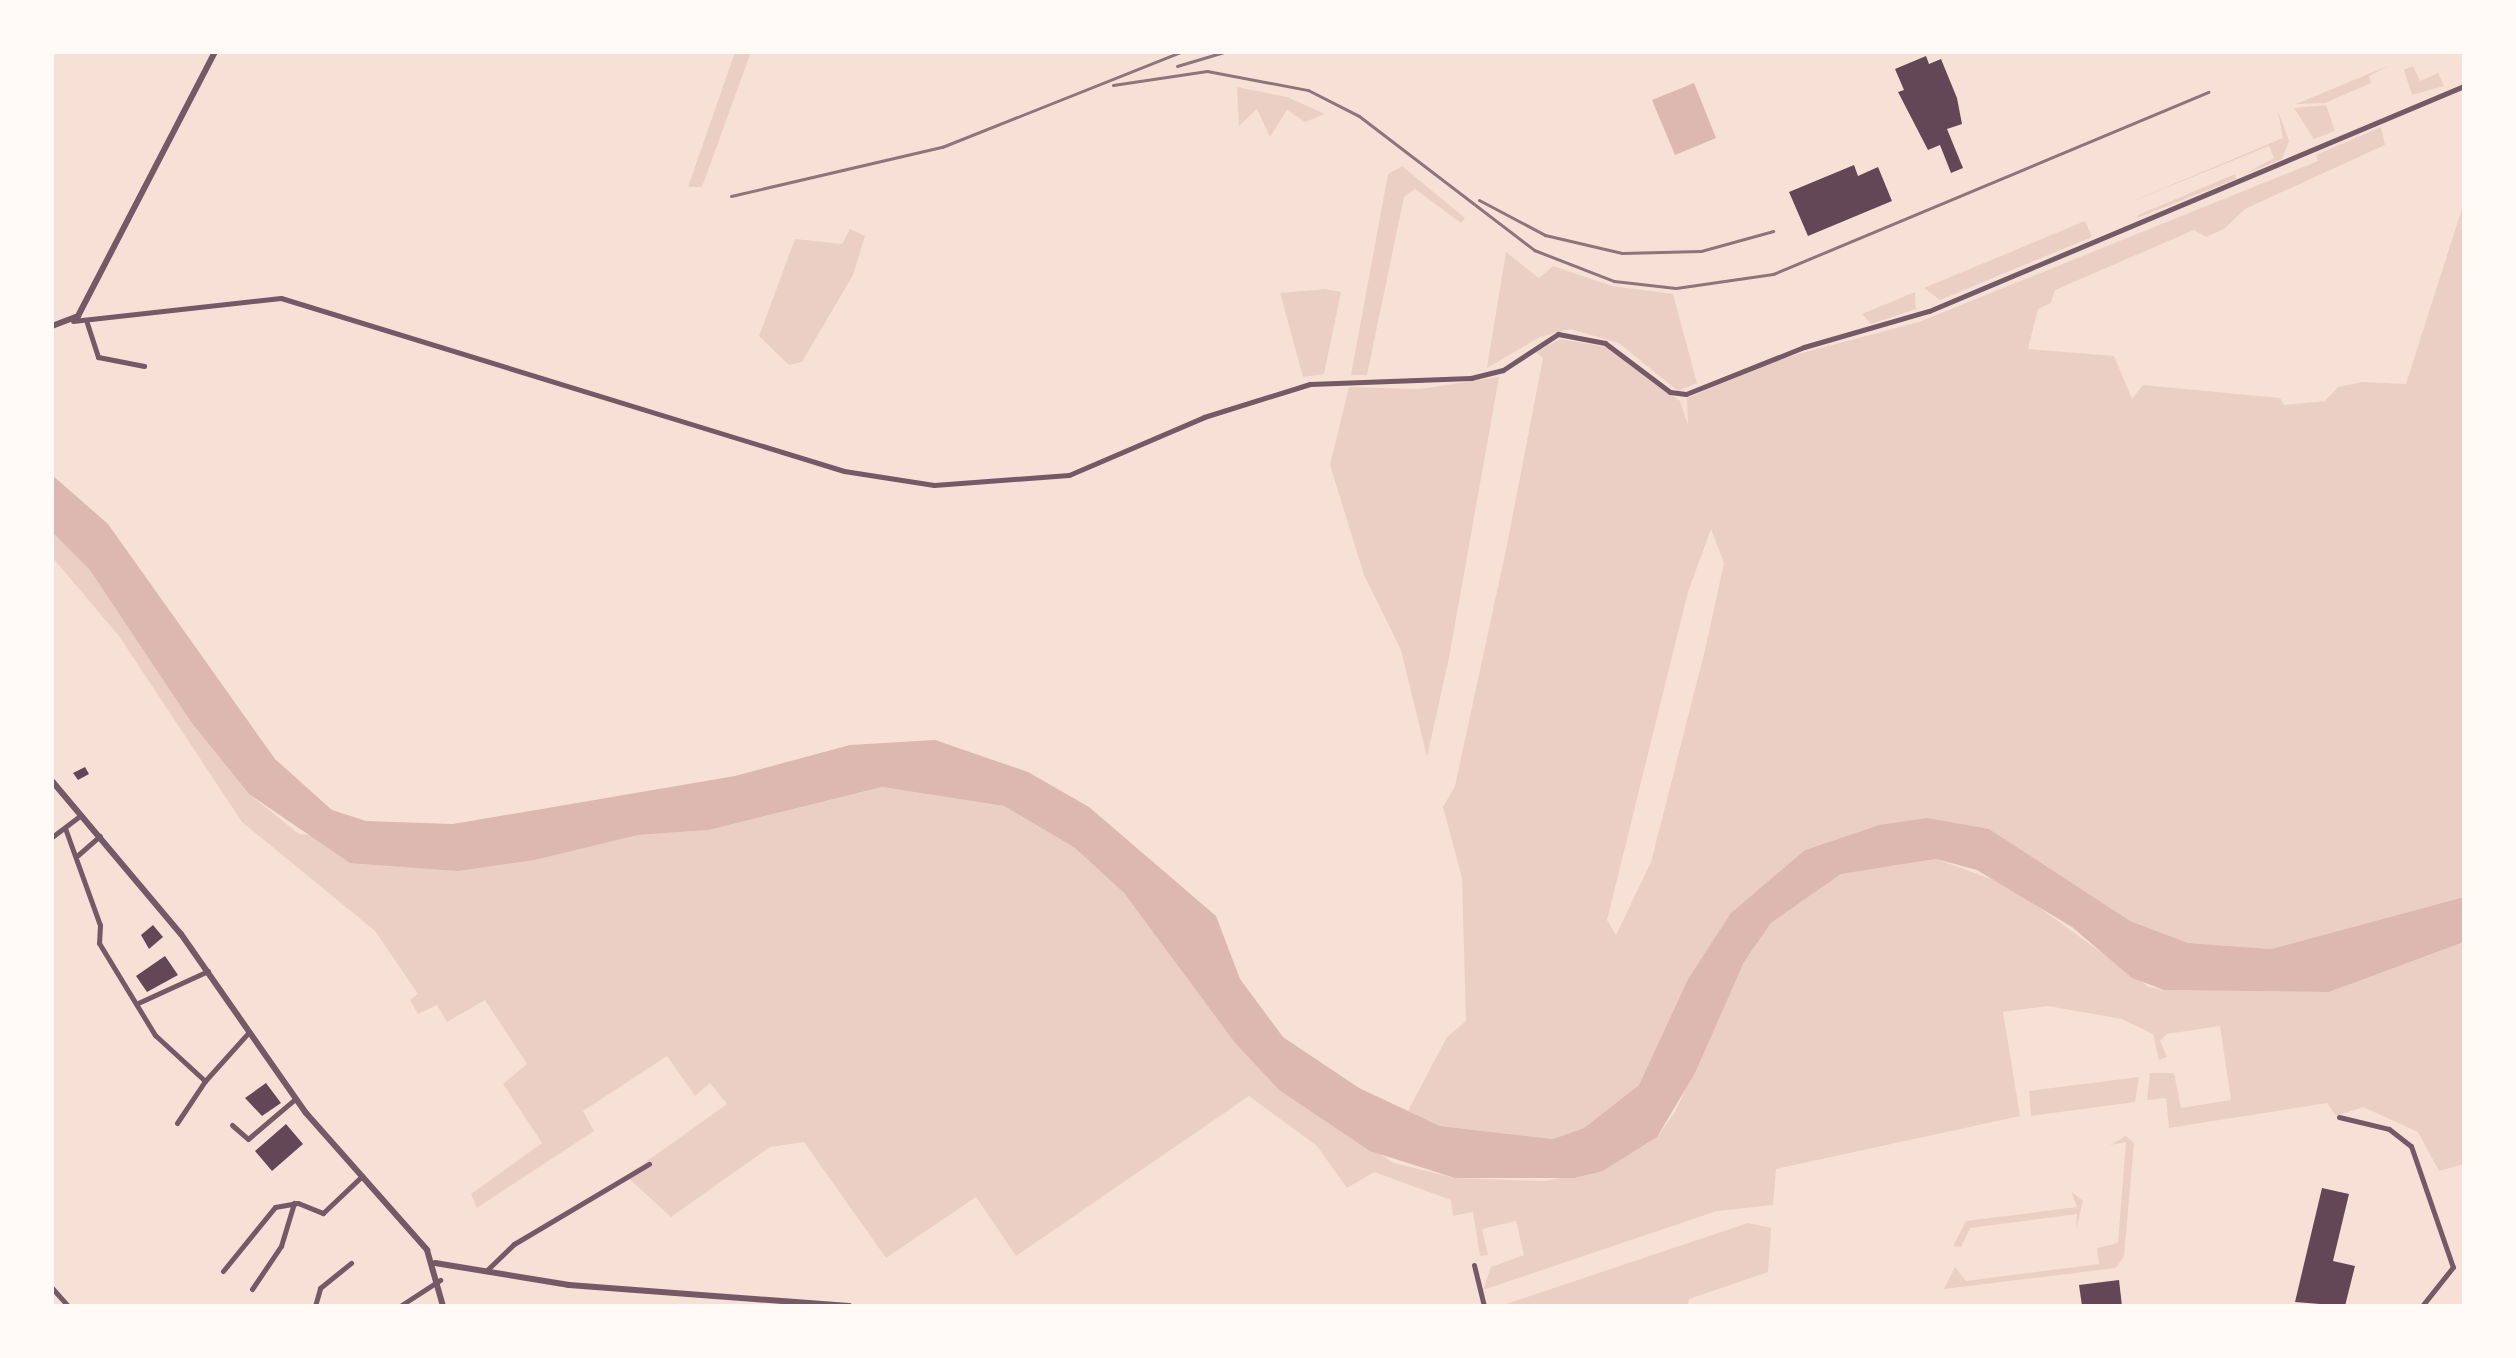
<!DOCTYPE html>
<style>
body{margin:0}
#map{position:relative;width:2516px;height:1358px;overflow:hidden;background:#f7e1d7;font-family:Karla,sans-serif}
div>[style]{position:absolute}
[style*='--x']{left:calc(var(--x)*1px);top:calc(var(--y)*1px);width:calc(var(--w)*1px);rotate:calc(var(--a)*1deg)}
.green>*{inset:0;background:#ebcfc5}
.water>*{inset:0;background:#dcb8b0}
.building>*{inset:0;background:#644757}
.minor>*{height:5px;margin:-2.5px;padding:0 2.5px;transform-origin:2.5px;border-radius:2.5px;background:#755966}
.tertiary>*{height:6px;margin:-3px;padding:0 3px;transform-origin:3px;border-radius:3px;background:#755966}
.rail>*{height:3px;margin:-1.5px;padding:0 1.5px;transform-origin:1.5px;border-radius:1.5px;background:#8f747c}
span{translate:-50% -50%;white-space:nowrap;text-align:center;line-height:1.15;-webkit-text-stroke:6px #fffaf5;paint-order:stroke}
.frame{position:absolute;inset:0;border:54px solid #fffaf5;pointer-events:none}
</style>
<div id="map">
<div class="green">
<div style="clip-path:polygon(735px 52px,751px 52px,702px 187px,688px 187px)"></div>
<div style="clip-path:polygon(2390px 65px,2369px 76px,2371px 83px,2325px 103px,2296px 104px)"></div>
<div style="clip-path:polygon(2413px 66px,2420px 81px,2438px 73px,2444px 86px,2412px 95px,2404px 70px)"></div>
<div style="clip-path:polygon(1237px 87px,1287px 97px,1325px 114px,1305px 122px,1287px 110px,1270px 137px,1257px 109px,1239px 126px)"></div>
<div style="clip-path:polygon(2326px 105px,2335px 131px,2314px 139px,2294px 108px)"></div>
<div style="clip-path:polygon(2278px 111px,2289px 141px,2282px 159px,2245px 174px,2274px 158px,2269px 146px,2121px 206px,2283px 138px)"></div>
<div style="clip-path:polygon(evenodd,2381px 127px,2385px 145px,2245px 209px,2224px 229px,2206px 237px,2194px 230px,2055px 290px,2051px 303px,2038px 309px,2028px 349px,2114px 356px,2132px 399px,2143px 385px,2280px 398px,2284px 405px,2325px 401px,2338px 387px,2362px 382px,2406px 384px,2464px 202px,2464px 897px,2271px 949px,2188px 943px,2130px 922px,1989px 829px,1879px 825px,1805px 850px,1732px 913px,1688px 979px,1639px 1085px,1584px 1128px,1553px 1139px,1440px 1126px,1408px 1111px,1447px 1037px,1466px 1021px,1462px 878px,1443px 807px,1455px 786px,1507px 545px,1543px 358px,1536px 352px,1560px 339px,1607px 347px,1680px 401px,1688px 425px,1687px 398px,1783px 358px,1919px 322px,2318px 161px,2316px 155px,2381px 127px,1711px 529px,1724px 563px,1705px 650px,1651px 862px,1616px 935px,1607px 920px,1688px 592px,1711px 529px)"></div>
<div style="clip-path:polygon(1402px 166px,1465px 218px,1461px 223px,1415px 189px,1404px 197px,1367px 375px,1351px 375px,1388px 174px)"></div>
<div style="clip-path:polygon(2235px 174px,2236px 179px,2137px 218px,2138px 215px)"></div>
<div style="clip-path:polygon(2085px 221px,2092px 237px,2012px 270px,1940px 300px,1924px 288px)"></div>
<div style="clip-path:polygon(850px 229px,865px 236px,853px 275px,802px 362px,789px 365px,759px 336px,795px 239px,842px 244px)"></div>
<div style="clip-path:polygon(1506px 252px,1539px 278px,1553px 266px,1612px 286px,1673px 294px,1697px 383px,1678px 391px,1619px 343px,1570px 329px,1540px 337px,1487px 368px)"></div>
<div style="clip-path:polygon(1325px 289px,1341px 292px,1324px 374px,1303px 377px,1280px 293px)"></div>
<div style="clip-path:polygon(1915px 292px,1916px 309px,1871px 324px,1862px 314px)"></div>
<div style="clip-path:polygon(1499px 377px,1449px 658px,1427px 757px,1401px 650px,1364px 575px,1330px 465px,1349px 387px,1420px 389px)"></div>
<div style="clip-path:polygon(52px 532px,90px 569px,191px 722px,249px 794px,299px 834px,535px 860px,638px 835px,709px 830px,882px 787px,1004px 806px,1075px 848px,1124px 893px,1235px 1043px,1279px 1090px,1394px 1163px,1455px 1178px,1544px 1181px,1603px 1171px,1657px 1137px,1675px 1112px,1744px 962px,1771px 923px,1841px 874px,1936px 859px,2008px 885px,2149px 987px,2164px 990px,2329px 992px,2464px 942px,2464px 1164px,2439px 1171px,2418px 1132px,2363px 1107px,2336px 1116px,2327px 1103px,2169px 1128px,2166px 1098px,2147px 1100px,2150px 1073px,2174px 1073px,2181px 1108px,2231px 1100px,2220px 1026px,2167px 1034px,2160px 1041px,2167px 1057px,2159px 1060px,2153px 1034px,2122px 1019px,2048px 1006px,2003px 1012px,2020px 1116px,1776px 1169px,1773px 1205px,1717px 1211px,1483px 1290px,1491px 1267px,1524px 1255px,1516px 1221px,1482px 1229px,1488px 1255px,1480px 1256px,1473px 1212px,1453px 1216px,1451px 1200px,1374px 1172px,1347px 1188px,1317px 1146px,1249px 1096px,1016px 1256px,976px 1197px,886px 1258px,804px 1142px,770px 1147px,671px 1217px,626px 1176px,727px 1104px,710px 1083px,695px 1096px,667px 1056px,583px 1111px,594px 1131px,477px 1208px,471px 1194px,542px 1143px,503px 1084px,527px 1064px,485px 1000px,447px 1022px,437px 1005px,418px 1014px,410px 1000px,418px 994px,375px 931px,242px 822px,119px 636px,52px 557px)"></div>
<div style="clip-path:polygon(2139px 1077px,2135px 1102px,2031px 1116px,2029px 1091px)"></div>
<div style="clip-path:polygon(2126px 1136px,2134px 1143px,2124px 1256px,2116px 1268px,1944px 1289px,1955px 1267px,1966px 1281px,2099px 1264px,2097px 1248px,2118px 1243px,2126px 1142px,2110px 1145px)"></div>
<div style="clip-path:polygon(2071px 1191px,2083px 1201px,2076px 1230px,2077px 1214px,1970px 1228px,1961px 1247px,1953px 1246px,1966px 1221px,2077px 1207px)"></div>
<div style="clip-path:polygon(1748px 1223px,1771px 1228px,1768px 1272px,1689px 1299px,1688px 1306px,1500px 1306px)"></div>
</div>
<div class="water">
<div style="clip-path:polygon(1694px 83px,1716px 138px,1675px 155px,1652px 100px)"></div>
<div style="clip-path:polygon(52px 475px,108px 524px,275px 759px,332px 810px,366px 821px,453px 824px,735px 776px,850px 745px,935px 740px,1028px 772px,1089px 807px,1216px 916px,1240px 979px,1283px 1037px,1359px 1088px,1440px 1126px,1553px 1139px,1584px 1128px,1639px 1085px,1688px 979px,1731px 913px,1805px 850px,1879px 825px,1927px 818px,1989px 829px,2130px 921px,2188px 943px,2271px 949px,2464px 897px,2464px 942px,2329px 992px,2164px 990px,2132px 978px,2072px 927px,1977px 870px,1936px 859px,1841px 874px,1771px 923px,1744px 962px,1695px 1073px,1657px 1137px,1603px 1171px,1574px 1178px,1455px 1178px,1370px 1151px,1279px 1090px,1235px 1043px,1124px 893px,1075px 848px,1004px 806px,882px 787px,709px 830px,638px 835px,535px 860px,458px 871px,350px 863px,249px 794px,191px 722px,90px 570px,52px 532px)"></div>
</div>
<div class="building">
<div style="clip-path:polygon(1926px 56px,1929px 64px,1941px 59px,1957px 98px,1962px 124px,1947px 129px,1963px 168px,1951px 173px,1940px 145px,1928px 150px,1898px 92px,1904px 90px,1895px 69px)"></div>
<div style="clip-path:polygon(1854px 165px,1858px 176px,1878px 167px,1892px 201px,1808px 236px,1789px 192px)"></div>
<div style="clip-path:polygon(85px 767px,89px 774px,78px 780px,73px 773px)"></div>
<div style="clip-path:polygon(153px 925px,163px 937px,149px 949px,141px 935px)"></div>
<div style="clip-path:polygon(165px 956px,178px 975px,147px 992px,136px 976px)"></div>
<div style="clip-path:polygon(266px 1083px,281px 1103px,262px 1116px,245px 1098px)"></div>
<div style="clip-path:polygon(286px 1124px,303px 1144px,272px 1171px,255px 1151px)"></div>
<div style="clip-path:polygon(2322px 1188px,2349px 1194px,2333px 1261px,2355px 1266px,2345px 1306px,2295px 1302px)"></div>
<div style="clip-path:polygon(2119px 1280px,2122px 1306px,2082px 1306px,2079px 1285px)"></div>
</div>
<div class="minor">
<div style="--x:73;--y:321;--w:209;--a:-6.3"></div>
<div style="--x:281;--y:298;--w:589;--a:17.08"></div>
<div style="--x:844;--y:471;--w:91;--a:8.8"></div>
<div style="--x:934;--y:485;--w:135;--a:-4.2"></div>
<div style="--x:1069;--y:475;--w:147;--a:-23.2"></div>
<div style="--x:1204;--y:417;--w:111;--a:-17.3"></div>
<div style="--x:1310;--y:384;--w:161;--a:-2.1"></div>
<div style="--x:1471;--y:378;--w:33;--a:-14"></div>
<div style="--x:1503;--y:370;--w:66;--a:-33.2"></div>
<div style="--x:1558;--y:334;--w:48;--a:10.8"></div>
<div style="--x:1605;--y:343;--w:81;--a:37"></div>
<div style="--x:1670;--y:392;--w:16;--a:7"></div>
<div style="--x:1686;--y:394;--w:127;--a:-21.7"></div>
<div style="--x:1804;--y:347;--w:130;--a:-16.1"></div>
<div style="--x:1929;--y:311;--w:580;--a:-22.81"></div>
<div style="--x:87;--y:323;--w:36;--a:72"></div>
<div style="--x:98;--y:357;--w:47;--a:11.1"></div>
<div style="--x:65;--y:828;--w:103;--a:70.2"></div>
<div style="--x:100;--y:925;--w:18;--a:93"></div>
<div style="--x:99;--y:943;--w:108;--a:58.7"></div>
<div style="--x:155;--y:1035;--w:68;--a:42.6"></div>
<div style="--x:205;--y:1081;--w:66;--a:-48.1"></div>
<div style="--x:52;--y:837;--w:36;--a:-37"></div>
<div style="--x:78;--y:855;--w:29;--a:-41"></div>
<div style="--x:138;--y:1003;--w:77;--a:-24.6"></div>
<div style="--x:2339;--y:1117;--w:51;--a:13.5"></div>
<div style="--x:2389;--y:1129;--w:28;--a:38"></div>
<div style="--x:2411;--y:1146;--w:128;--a:70.9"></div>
<div style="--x:2453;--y:1267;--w:50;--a:128.5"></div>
<div style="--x:177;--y:1123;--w:50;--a:-56.3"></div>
<div style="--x:232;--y:1125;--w:21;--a:41"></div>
<div style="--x:248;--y:1139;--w:62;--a:-40.4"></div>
<div style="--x:1474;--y:1265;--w:42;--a:76.3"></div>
<div style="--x:223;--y:1271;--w:82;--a:-50.9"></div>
<div style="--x:275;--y:1207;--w:23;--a:-10"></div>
<div style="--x:298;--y:1203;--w:27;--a:22"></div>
<div style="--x:323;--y:1213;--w:54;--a:-43.5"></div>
<div style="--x:486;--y:1271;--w:39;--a:-44"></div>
<div style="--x:514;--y:1244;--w:157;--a:-30.7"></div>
<div style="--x:52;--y:1288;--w:24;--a:48"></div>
<div style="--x:252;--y:1289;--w:52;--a:-56"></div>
<div style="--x:281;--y:1246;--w:45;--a:-73.2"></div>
<div style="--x:315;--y:1306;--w:19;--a:-74"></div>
<div style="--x:320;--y:1288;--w:40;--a:-39"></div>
<div style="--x:400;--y:1306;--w:48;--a:-33"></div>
</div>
<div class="tertiary">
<div style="--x:52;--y:326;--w:28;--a:-21"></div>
<div style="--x:78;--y:316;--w:297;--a:-62.6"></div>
<div style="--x:52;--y:781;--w:200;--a:49.9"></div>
<div style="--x:181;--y:934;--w:218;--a:55.1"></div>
<div style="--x:306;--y:1113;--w:183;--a:48.5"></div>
<div style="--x:427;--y:1250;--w:58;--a:74.1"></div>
<div style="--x:435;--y:1263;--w:136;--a:9.3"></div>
<div style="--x:569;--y:1285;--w:281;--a:4.3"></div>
</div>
<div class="rail">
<div style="--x:1177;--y:66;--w:49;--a:-16.6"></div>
<div style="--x:1113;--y:85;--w:95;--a:-8.5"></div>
<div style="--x:1207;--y:71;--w:103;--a:10.7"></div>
<div style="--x:1308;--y:90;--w:57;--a:27"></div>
<div style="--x:1359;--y:116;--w:220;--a:37.4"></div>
<div style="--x:1534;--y:250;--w:86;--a:21.2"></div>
<div style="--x:1614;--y:281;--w:62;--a:6.4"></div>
<div style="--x:1676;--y:288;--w:98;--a:-8.2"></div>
<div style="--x:1773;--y:274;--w:472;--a:-22.7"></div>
<div style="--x:731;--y:196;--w:217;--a:-13.1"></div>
<div style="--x:942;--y:147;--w:257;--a:-21.7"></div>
<div style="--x:1479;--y:200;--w:75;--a:27.9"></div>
<div style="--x:1545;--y:235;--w:79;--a:13.2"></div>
<div style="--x:1622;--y:253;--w:79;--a:-1.5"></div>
<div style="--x:1701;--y:251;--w:75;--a:-15.5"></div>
</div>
<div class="frame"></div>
</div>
